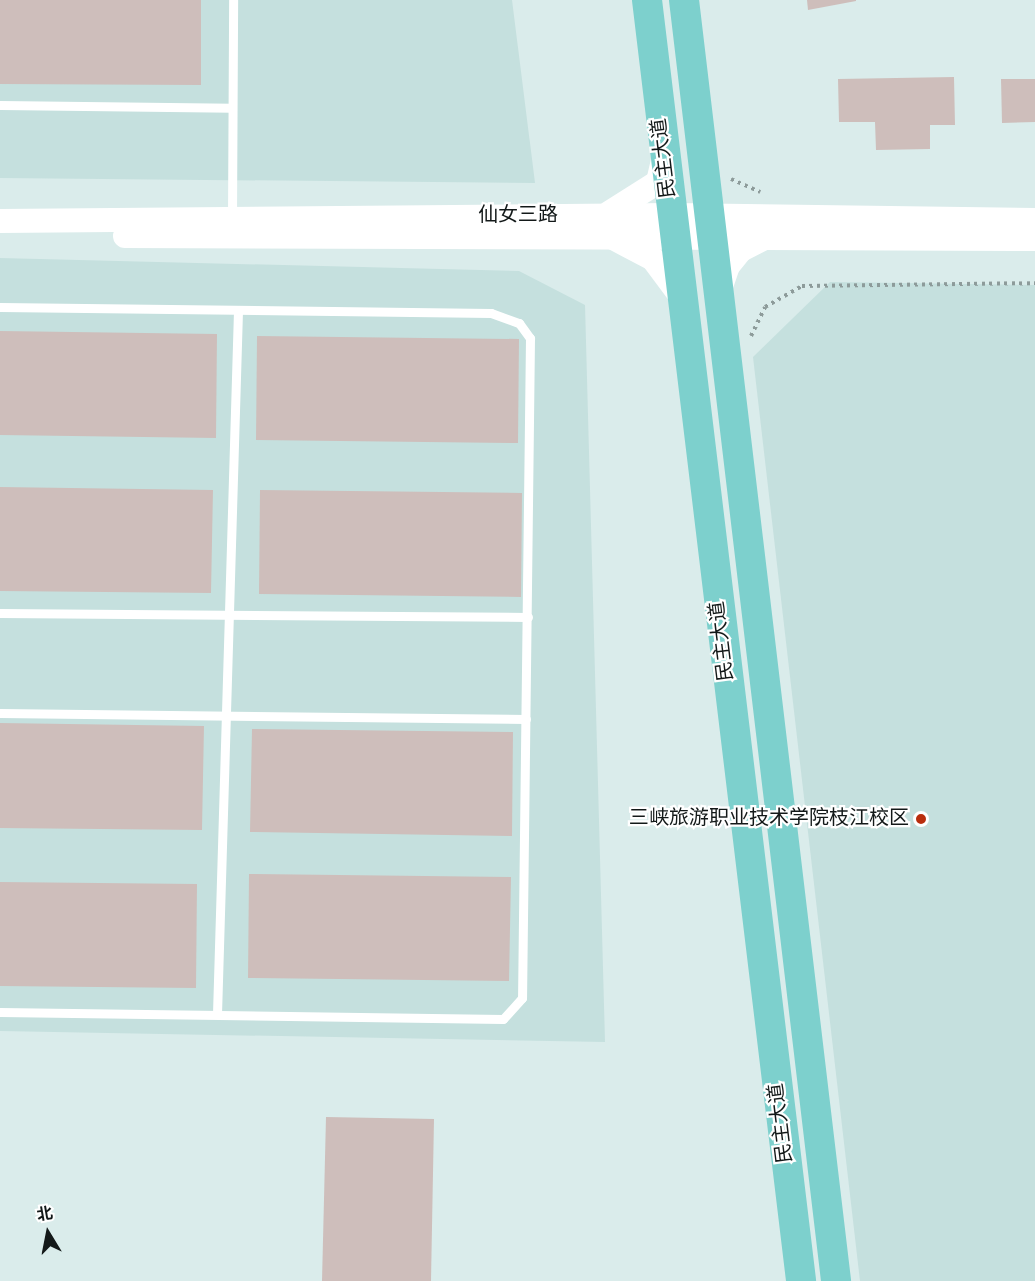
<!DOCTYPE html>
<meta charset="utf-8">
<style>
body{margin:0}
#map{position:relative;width:1035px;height:1281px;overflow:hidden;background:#daeceb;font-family:Overpass,"Noto Sans SC",sans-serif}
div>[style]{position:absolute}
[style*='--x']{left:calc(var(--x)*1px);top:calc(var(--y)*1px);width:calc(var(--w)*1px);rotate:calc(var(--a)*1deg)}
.built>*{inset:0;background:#c5e0de}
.building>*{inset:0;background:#cebebb}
.path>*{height:4px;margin-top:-2px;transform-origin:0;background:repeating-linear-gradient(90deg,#8d9b9a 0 3px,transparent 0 7.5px)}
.service>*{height:9px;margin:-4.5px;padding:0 4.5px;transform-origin:4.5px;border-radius:4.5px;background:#fff}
.tertiary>*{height:24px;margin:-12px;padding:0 12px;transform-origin:12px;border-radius:12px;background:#fff}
.primary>*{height:30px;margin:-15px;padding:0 15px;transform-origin:15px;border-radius:15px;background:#7dd0cd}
.dots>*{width:16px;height:16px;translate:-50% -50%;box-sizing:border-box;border:3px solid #fff;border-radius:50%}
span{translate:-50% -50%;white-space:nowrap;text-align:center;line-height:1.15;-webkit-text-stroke:4.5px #fff;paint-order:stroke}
.street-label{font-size:20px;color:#131919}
.poi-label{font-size:20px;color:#131919}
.right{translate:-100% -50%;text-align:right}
.north{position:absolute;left:18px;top:1203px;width:60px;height:60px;-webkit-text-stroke:4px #fff;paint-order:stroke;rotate:350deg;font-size:16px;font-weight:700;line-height:24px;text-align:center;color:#131919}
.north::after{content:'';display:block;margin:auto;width:21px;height:27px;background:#131919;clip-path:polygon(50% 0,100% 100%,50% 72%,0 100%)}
</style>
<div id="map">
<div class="built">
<div style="clip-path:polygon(0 0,512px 0,535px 183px,0 178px)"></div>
<div style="clip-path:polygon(0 258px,519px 271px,585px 305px,605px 1042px,0 1031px)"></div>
<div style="clip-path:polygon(830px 282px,1035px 285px,1035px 1281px,860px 1281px,753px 357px)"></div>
</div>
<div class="building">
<div style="clip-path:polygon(0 0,201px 0,201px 85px,0 84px)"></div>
<div style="clip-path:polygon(807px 0,856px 0,856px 1px,808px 10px)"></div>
<div style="clip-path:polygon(954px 77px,955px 125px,930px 125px,930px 149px,876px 150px,875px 122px,839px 122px,838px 79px)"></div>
<div style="clip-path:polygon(1001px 79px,1035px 79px,1035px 122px,1002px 123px)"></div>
<div style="clip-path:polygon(0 331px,217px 334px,216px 438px,0 435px)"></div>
<div style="clip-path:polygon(257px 336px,519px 339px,518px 443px,256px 440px)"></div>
<div style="clip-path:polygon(0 487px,213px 490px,211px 593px,0 591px)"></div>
<div style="clip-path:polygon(260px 490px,522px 493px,521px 597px,259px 594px)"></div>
<div style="clip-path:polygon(0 723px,204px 726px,202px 830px,0 828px)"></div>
<div style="clip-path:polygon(252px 729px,513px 732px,512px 836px,250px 832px)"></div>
<div style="clip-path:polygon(249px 874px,511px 877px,509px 981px,248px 978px)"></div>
<div style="clip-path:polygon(0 882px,197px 884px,196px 988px,0 986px)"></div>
<div style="clip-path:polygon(326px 1117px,434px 1119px,431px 1281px,322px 1281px)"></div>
</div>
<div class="path">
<div style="--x:731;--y:179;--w:32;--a:24"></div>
<div style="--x:751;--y:336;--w:32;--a:-64"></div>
<div style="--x:765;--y:307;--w:43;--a:-29.6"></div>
<div style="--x:802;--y:286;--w:233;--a:-0.7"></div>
</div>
<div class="service">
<div style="--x:0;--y:105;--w:232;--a:0.7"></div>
<div style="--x:232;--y:219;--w:219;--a:-89.7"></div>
<div style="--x:0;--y:307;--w:491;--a:0.7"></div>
<div style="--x:491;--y:313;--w:30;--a:20"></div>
<div style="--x:519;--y:323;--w:19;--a:54"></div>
<div style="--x:530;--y:338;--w:660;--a:90.69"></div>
<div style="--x:522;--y:998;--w:28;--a:132"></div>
<div style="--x:503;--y:1019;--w:503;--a:-179.2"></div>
<div style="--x:0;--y:613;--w:528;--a:0.43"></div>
<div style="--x:0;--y:713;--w:526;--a:0.65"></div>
<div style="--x:217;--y:1014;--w:704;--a:-88.29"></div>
</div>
<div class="tertiary">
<div style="--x:609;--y:213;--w:58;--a:-32.3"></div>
<div style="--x:658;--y:182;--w:28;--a:-77"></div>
<div style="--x:0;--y:221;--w:672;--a:-0.51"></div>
<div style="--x:672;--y:215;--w:363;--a:0.8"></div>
<div style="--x:125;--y:236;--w:910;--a:0.19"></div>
<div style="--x:613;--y:238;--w:45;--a:27.7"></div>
<div style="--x:653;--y:259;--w:49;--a:53.4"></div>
<div style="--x:719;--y:292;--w:28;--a:-71"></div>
<div style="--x:728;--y:266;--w:21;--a:-51"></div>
<div style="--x:741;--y:250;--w:27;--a:-27"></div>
</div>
<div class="primary">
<div style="--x:647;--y:0;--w:1290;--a:83.14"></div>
<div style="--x:684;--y:0;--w:1290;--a:83.23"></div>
</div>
<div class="dots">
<div style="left:921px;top:819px;background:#b92e0e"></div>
</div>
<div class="street-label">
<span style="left:665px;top:158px;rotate:-97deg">民主大道</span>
<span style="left:518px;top:216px">仙女三路</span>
<span style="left:723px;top:641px;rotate:-97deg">民主大道</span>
<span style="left:782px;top:1123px;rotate:-97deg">民主大道</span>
</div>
<div class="poi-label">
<span class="right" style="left:909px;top:819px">三峡旅游职业技术学院枝江校区</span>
</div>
<div class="north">北</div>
</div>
